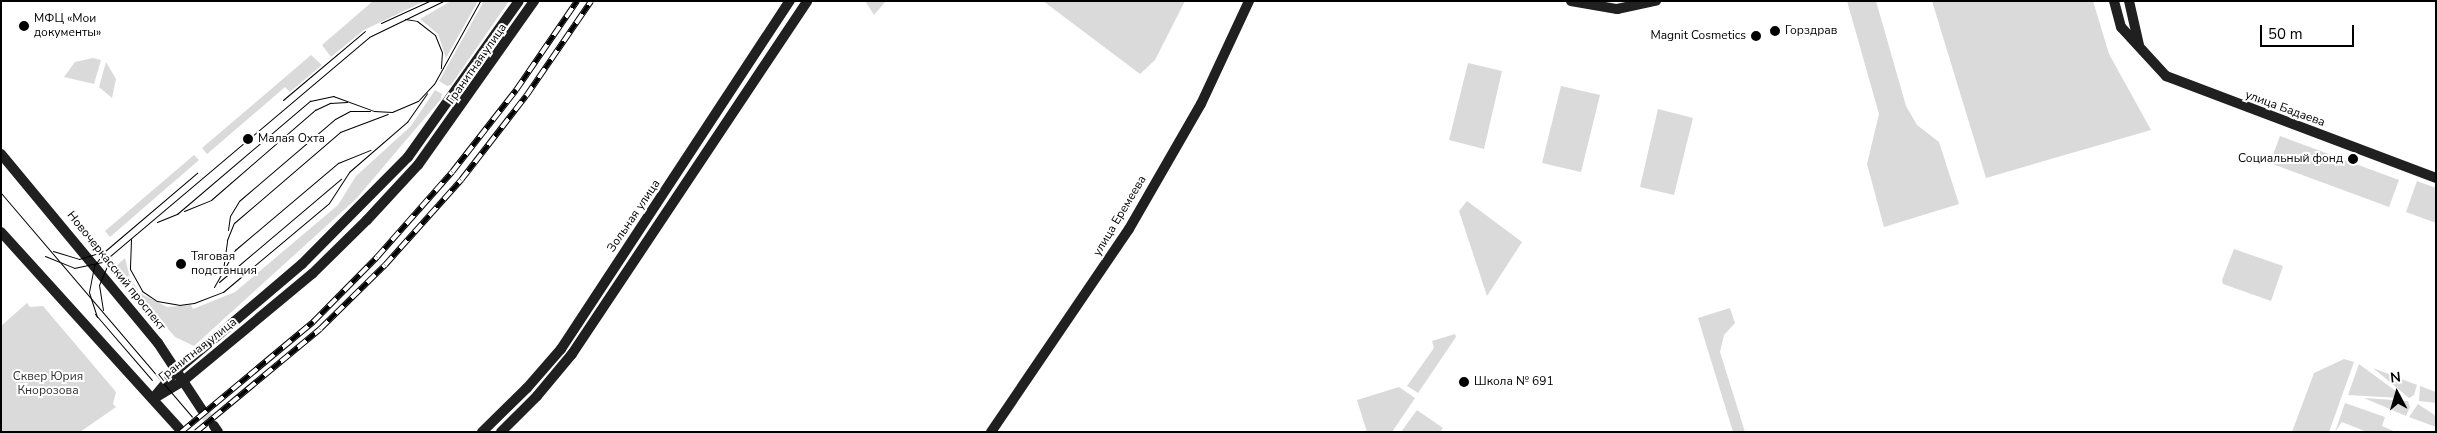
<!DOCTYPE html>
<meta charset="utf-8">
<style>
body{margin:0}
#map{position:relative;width:2437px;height:433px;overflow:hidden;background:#fff;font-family:"Nunito Sans",sans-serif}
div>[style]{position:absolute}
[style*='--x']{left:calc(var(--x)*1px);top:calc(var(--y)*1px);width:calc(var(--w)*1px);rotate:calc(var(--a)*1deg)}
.green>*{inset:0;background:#dadada}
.secondary-tunnel>*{height:10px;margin-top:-5px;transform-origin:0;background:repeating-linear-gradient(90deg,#d9d9d9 0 10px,transparent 0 15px)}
.secondary>*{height:10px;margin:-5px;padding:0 5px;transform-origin:5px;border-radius:5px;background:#202020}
.tram>*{height:1px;margin:-0.5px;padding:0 0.5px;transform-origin:0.5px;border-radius:0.5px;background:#000}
.rail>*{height:5.5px;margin-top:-2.75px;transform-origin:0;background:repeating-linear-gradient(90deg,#fff 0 11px,#000 0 22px);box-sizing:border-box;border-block:1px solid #000}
.dots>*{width:14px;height:14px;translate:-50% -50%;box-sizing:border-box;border:2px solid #fff;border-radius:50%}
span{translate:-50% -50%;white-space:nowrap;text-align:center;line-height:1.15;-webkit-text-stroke:4px #fff;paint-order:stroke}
.poi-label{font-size:12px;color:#000}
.left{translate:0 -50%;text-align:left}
.right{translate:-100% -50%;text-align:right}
.street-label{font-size:12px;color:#000}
.park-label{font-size:12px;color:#313131}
.frame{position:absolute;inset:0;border:2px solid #000;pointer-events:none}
.north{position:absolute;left:2372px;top:368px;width:50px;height:50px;-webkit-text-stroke:4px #fff;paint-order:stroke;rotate:354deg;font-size:14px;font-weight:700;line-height:20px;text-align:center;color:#000}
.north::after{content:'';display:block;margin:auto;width:18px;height:22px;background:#000;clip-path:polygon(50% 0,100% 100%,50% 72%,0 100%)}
.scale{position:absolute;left:2260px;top:25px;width:94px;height:22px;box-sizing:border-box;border:2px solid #000;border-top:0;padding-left:6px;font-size:15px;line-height:18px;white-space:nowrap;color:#000;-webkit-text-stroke:4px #fff;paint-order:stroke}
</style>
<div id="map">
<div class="green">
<div style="clip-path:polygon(373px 1px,425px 1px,364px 30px,331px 57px,322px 45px)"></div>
<div style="clip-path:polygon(451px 1px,478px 1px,446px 58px,438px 34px,420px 19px)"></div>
<div style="clip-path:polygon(484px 1px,509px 1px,451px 85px,447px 86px,439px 81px)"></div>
<div style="clip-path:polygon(865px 1px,886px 1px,874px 15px)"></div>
<div style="clip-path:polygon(1043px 1px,1185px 1px,1155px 60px,1140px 74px)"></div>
<div style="clip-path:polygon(1847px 1px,1876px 1px,1906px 106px,1917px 125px,1939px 142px,1959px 204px,1884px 227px,1867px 164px,1879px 114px)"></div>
<div style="clip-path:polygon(1932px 1px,2093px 1px,2109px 54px,2151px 130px,1986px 178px)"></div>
<div style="clip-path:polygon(311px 55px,322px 65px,290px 92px,285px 87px,207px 154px,202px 148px)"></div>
<div style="clip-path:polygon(93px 58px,101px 60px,94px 84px,64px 77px,75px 62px)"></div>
<div style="clip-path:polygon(106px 62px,116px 79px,112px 98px,99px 87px)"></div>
<div style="clip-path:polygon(1468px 63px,1502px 71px,1484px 149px,1449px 140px)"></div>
<div style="clip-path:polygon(1561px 86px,1600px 95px,1581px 172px,1542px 163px)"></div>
<div style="clip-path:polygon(435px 90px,442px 94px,441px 99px,356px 199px,194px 346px,175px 337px,115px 267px,125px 258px,130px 278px,140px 293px,167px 307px,191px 305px,193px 309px,235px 292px,338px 205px,356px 176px,411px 126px)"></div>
<div style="clip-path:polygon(1658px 109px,1693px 118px,1674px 195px,1640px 187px)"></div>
<div style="clip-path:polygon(2280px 136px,2399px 180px,2389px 207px,2270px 163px)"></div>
<div style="clip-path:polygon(194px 155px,199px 160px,110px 237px,105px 231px)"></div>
<div style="clip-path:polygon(2417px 181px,2436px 188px,2436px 223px,2406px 212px)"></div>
<div style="clip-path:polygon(1467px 201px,1522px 242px,1487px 296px,1459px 211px)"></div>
<div style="clip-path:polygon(2234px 249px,2283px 266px,2271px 301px,2223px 284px,2222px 280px)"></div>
<div style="clip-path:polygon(27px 303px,30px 307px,43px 306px,116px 392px,113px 404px,116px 407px,80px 432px,1px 432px,1px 326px)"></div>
<div style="clip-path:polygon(1730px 308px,1735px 323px,1724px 335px,1720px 352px,1745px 432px,1733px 432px,1698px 318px)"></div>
<div style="clip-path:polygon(1455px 334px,1456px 337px,1418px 393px,1407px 386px,1434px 348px,1432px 341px)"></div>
<div style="clip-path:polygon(2344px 359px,2354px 362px,2329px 432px,2292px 432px,2314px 373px)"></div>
<div style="clip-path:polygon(2359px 364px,2401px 395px,2399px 398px,2348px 395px)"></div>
<div style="clip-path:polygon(2373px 368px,2417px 385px,2414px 395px,2409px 398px)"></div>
<div style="clip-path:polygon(2420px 386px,2436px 392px,2436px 403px,2419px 401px)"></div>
<div style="clip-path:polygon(1399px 387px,1415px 398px,1392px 432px,1367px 432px,1357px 400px)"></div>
<div style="clip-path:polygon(2364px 398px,2408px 401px,2410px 407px,2406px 416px)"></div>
<div style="clip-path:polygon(2345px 403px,2385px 417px,2382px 426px,2396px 432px,2367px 432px,2342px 422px,2335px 432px)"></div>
<div style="clip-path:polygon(2418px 404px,2436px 416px,2436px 427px,2409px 417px)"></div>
<div style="clip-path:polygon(1417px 410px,1443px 428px,1440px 432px,1401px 432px)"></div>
</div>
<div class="secondary-tunnel">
<div style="--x:202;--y:410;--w:20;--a:53"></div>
</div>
<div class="secondary">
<div style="--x:1571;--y:1;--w:47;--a:9.9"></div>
<div style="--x:1617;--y:9;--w:40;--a:-12"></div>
<div style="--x:2114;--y:1;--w:27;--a:75"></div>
<div style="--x:2121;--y:27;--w:67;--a:47.4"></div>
<div style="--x:2166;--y:76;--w:289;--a:20.7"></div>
<div style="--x:2129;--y:1;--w:45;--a:77.2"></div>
<div style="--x:1;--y:154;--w:246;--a:50.3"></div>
<div style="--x:158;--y:343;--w:80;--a:56.7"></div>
<div style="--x:1;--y:232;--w:265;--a:47.8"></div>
<div style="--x:155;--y:396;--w:34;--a:-50"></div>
<div style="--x:177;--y:370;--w:164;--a:-40.3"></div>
<div style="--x:302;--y:264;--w:151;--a:-45.3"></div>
<div style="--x:408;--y:157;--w:191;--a:-54.6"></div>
<div style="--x:153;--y:399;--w:35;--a:-31"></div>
<div style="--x:183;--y:381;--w:168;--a:-39.7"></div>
<div style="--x:312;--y:274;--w:77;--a:-44.5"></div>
<div style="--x:367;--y:220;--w:75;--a:-47.2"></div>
<div style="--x:418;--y:165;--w:201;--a:-54.7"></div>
<div style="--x:214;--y:426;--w:7;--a:56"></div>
<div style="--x:482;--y:432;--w:63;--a:-44.4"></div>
<div style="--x:527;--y:388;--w:52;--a:-48.9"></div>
<div style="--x:561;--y:349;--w:417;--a:-56.7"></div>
<div style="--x:501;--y:432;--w:51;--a:-45"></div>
<div style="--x:537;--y:396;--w:55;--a:-50.2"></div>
<div style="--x:572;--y:354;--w:424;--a:-56.3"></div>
<div style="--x:991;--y:432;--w:245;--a:-55.8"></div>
<div style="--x:1129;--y:229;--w:144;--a:-60.1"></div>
<div style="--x:1201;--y:104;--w:114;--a:-65"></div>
</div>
<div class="tram">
<div style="--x:405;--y:19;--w:12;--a:9"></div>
<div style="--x:417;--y:21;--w:23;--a:38"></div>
<div style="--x:435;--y:35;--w:18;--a:68"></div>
<div style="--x:442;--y:52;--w:16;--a:94"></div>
<div style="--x:381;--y:23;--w:53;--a:-24.6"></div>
<div style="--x:283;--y:100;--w:107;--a:-40.1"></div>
<div style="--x:1;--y:193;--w:294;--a:49.5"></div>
<div style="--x:184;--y:211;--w:29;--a:-22"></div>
<div style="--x:211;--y:200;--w:138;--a:-40.9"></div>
<div style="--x:315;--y:110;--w:17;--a:-25"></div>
<div style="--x:330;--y:103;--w:17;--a:-3"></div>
<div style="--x:157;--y:222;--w:22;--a:-22"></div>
<div style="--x:177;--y:214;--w:175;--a:-40.4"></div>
<div style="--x:310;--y:101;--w:24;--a:-12"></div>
<div style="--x:333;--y:96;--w:44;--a:20.1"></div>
<div style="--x:374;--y:111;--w:18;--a:3"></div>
<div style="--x:392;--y:112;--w:28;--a:-23"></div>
<div style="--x:418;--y:101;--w:23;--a:-47"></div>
<div style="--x:434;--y:84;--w:95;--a:-61"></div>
<div style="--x:228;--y:230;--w:14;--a:-82"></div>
<div style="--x:230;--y:216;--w:17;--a:-59"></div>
<div style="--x:239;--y:201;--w:126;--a:-40.5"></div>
<div style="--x:335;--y:119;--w:17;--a:-28"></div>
<div style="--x:350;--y:111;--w:20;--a:0"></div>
<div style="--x:131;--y:239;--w:30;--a:92"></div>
<div style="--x:130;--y:269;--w:25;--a:61"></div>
<div style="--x:142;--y:291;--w:18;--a:34"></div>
<div style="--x:157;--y:301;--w:22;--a:10"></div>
<div style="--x:179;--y:305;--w:15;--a:-8"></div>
<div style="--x:194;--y:303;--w:31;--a:-21"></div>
<div style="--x:223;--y:292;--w:138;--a:-40"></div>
<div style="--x:329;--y:203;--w:37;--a:-57"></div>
<div style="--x:349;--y:172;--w:77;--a:-40.8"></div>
<div style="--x:407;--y:122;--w:35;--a:-55"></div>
<div style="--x:53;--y:251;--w:27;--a:17"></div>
<div style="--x:79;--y:259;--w:27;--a:-17"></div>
<div style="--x:45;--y:256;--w:31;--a:22"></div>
<div style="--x:74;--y:268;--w:30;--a:-12"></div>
<div style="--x:103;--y:262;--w:348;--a:-40.2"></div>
<div style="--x:369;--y:37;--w:82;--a:-25.9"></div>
<div style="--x:223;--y:270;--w:30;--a:-82"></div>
<div style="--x:227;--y:240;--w:18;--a:-68"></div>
<div style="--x:234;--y:223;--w:140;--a:-40.6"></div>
<div style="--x:340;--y:132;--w:51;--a:-20.6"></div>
<div style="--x:219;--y:282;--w:160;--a:-40.2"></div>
<div style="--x:214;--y:287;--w:43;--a:-60.4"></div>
<div style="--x:235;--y:250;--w:135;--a:-40.2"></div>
<div style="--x:338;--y:163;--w:35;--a:-22"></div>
<div style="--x:103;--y:310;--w:25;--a:-99"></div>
<div style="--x:99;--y:285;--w:28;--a:-67"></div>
<div style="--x:95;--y:314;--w:87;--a:49.2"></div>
<div style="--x:97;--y:317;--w:26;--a:-108"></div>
<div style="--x:89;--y:292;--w:26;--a:-79"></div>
<div style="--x:94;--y:266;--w:19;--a:-54"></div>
<div style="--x:105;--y:251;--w:121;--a:-40.3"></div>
</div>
<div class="rail">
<div style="--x:181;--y:432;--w:172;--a:-39.8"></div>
<div style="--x:313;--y:322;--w:91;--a:-45.4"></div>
<div style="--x:377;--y:257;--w:113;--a:-48.6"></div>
<div style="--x:452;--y:172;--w:104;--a:-52"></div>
<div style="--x:516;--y:90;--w:108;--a:-55.6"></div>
<div style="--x:196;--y:432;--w:161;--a:-39.7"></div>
<div style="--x:320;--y:329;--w:91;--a:-44.6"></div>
<div style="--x:385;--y:265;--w:114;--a:-48.2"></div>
<div style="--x:461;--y:180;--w:106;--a:-52.3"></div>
<div style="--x:526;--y:96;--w:115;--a:-55.6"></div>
</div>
<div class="dots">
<div style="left:24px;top:26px;background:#000"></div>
<div style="left:1775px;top:31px;background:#000"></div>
<div style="left:1756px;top:36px;background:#000"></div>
<div style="left:248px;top:139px;background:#000"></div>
<div style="left:2353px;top:159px;background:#000"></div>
<div style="left:181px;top:264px;background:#000"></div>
<div style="left:1464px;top:382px;background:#000"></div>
</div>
<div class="poi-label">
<span class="left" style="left:34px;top:26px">МФЦ «Мои<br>документы»</span>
<span class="left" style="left:1785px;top:31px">Горздрав</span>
<span class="right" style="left:1746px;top:36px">Magnit Cosmetics</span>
<span class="left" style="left:258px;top:139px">Малая Охта</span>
<span class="right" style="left:2343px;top:159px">Социальный фонд</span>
<span class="left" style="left:191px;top:264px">Тяговая<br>подстанция</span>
<span class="left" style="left:1474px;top:382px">Школа № 691</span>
</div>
<div class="street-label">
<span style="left:477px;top:64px;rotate:-55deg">Гранитная улица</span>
<span style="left:2285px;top:109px;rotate:20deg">улица Бадаева</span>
<span style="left:634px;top:216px;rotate:-56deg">Зольная улица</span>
<span style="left:1120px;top:216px;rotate:-59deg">улица Еремеева</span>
<span style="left:116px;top:271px;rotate:51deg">Новочеркасский проспект</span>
<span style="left:198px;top:350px;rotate:-38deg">Гранитная улица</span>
</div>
<div class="park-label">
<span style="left:48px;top:384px">Сквер Юрия<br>Кнорозова</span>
</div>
<div class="frame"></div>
<div class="north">N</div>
<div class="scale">50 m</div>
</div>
